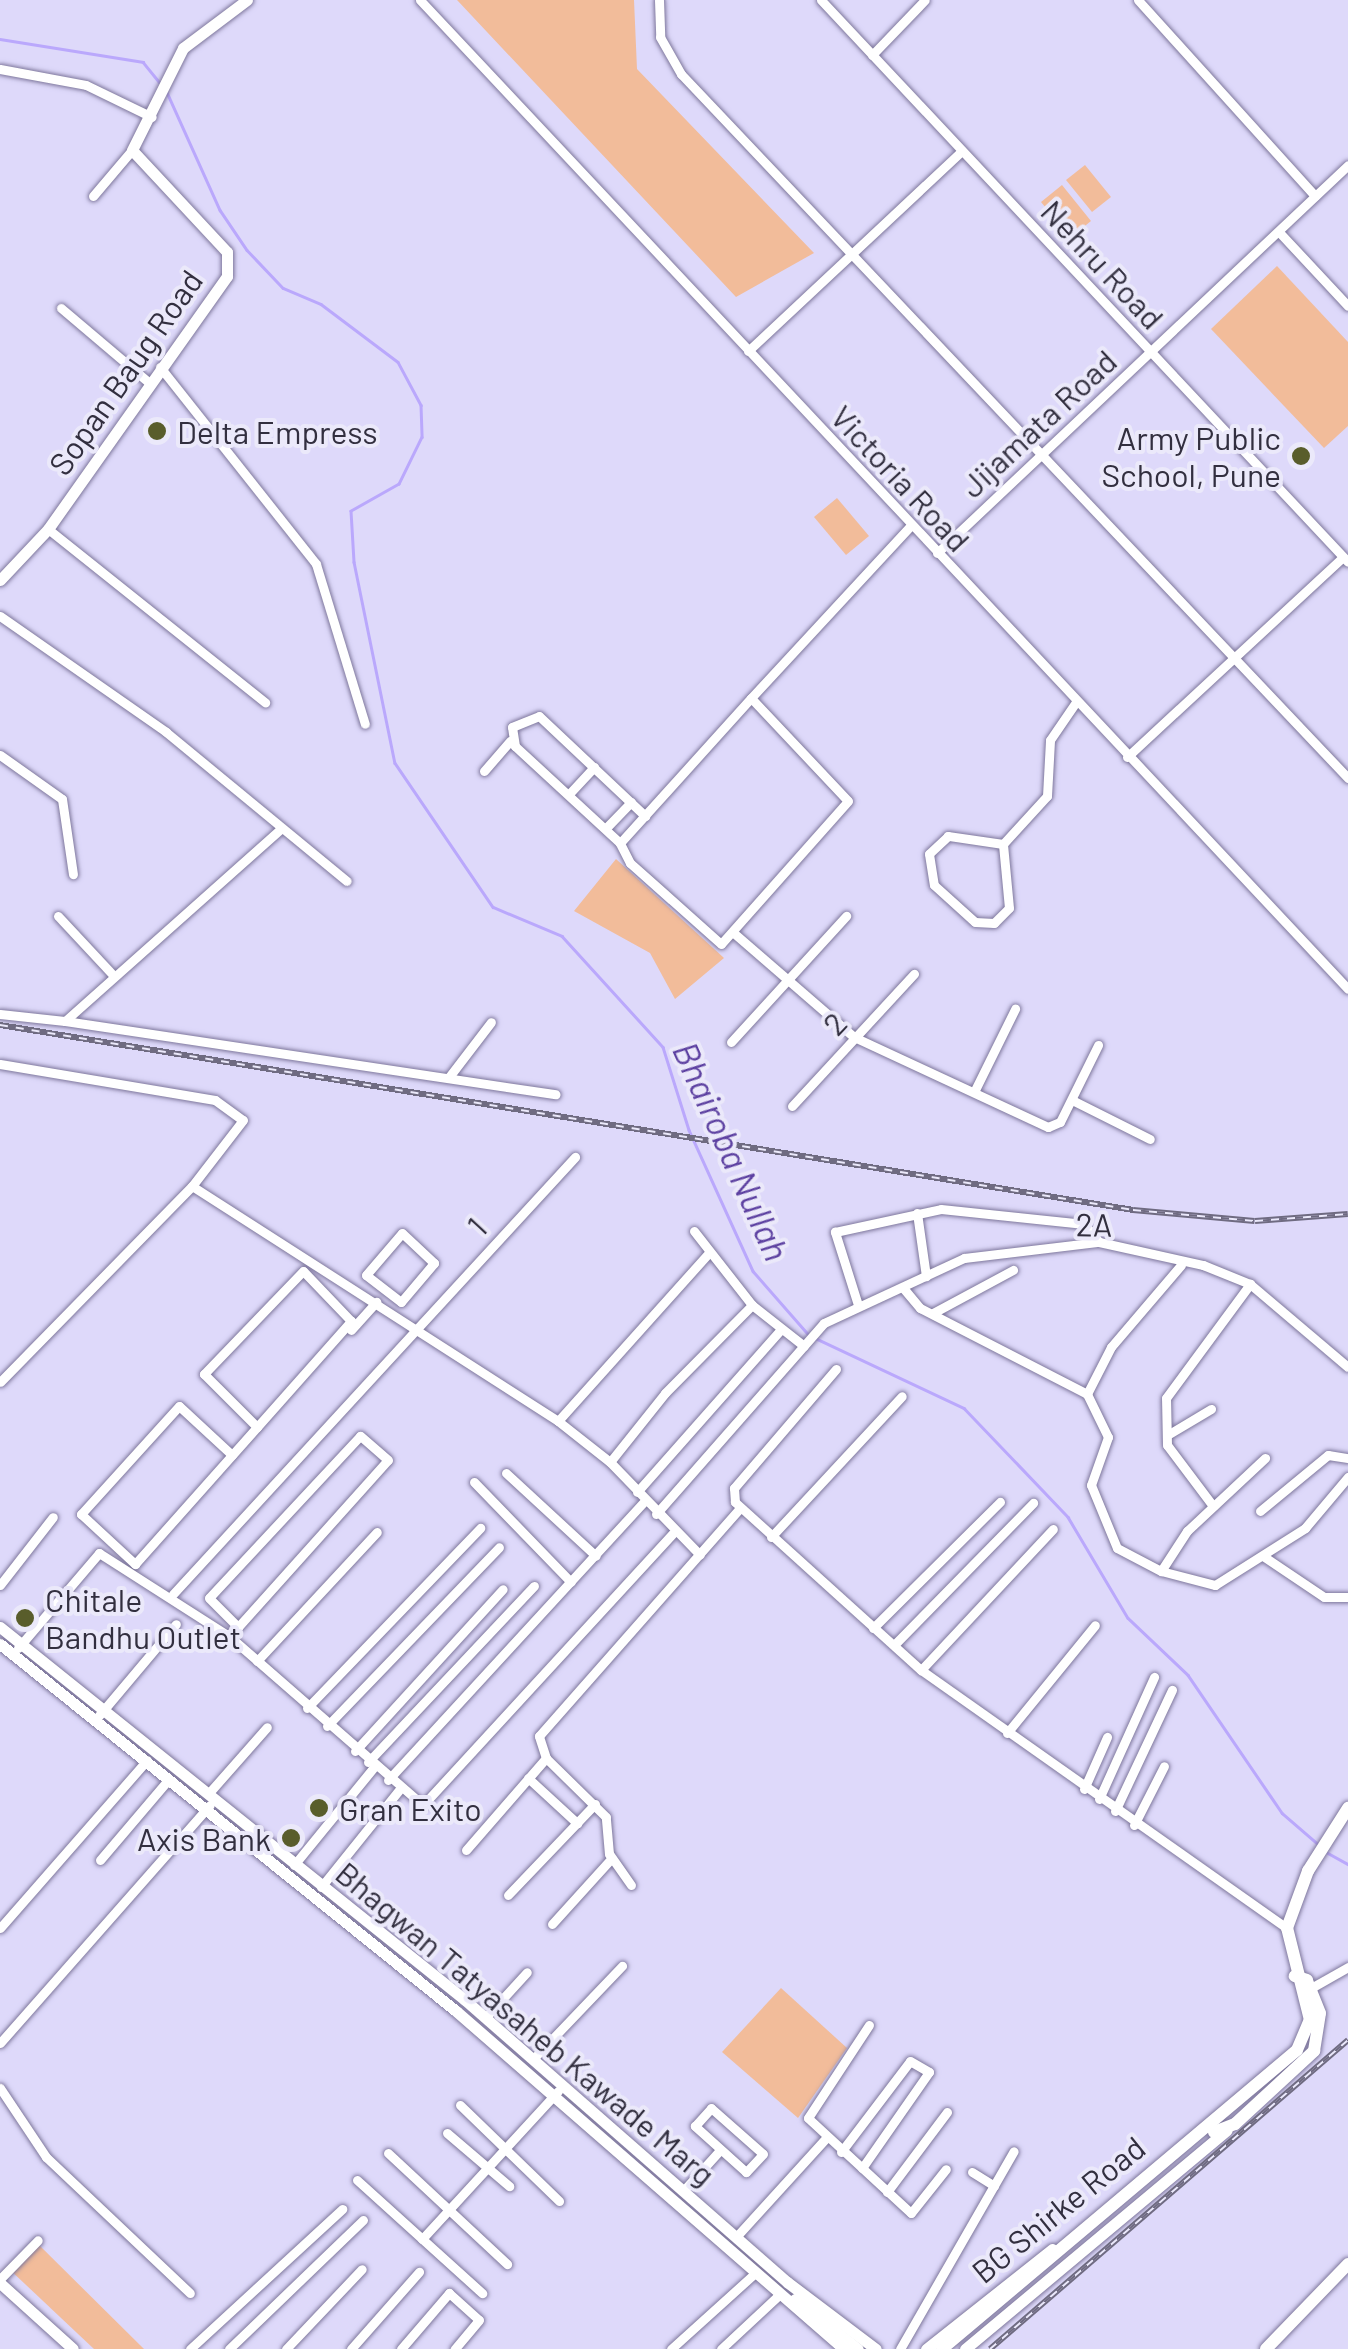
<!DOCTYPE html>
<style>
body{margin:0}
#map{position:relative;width:1348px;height:2349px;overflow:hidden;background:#ded9fa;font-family:Barlow,sans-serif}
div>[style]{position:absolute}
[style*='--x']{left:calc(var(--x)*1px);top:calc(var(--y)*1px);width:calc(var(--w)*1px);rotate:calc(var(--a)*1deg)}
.green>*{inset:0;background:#f2bc9a}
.stream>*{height:2.5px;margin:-1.25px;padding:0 1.25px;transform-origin:1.25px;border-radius:1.25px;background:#baa8fc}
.roads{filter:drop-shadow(0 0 2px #7e779c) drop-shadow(0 0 2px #7e779c)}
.minor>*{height:9px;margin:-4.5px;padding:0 4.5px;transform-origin:4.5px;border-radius:4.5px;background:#fff}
.tertiary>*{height:11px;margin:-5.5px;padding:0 5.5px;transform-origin:5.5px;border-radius:5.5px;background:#fff}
.secondary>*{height:12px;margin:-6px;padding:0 6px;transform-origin:6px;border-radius:6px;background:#fff}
.rail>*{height:6px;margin-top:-3px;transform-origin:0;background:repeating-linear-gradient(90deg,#ebe9fa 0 8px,#6f6b81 0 16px);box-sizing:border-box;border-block:2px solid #6f6b81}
.dots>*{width:28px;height:28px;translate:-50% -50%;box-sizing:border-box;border:5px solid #ebe9fa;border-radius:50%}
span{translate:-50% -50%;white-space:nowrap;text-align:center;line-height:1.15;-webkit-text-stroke:8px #ebe9fa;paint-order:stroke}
.street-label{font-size:32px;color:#322f3f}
.poi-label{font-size:32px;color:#322f3f}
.left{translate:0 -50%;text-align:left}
.right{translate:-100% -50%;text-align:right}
.water-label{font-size:35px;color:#5d41a1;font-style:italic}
</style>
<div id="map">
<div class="green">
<div style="clip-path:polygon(457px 0,634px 0,637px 69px,814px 253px,736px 297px)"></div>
<div style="clip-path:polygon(1085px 165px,1111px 197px,1092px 212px,1066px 180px)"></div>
<div style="clip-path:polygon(1062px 185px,1091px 221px,1070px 238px,1041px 202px)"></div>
<div style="clip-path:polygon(1277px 266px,1348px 342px,1348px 426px,1324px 448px,1211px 329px)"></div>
<div style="clip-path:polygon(837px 498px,869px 536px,846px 555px,814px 517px)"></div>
<div style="clip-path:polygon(616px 859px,724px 958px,675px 999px,650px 953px,574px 911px)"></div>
<div style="clip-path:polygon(781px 1988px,847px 2048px,798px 2118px,722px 2052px)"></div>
<div style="clip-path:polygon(34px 2240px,144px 2349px,94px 2349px,8px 2268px)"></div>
</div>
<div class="stream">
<div style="--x:0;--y:39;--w:145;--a:9.1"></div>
<div style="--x:143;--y:62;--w:28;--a:51"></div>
<div style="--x:166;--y:90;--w:132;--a:65.8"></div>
<div style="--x:220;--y:210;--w:48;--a:56"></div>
<div style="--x:247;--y:250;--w:52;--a:46.5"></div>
<div style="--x:283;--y:288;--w:41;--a:22.8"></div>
<div style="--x:321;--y:304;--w:96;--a:37"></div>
<div style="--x:398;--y:362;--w:49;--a:61.9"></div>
<div style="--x:421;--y:405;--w:32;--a:88"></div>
<div style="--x:422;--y:437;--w:52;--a:116.1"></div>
<div style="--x:399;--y:484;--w:55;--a:150.6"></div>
<div style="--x:351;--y:511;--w:51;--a:86.6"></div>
<div style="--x:354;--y:562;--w:205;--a:78.5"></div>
<div style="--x:395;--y:763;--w:174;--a:55.8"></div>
<div style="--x:493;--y:907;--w:75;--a:22.8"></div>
<div style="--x:562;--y:936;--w:150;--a:47.7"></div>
<div style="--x:663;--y:1047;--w:87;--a:72.6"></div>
<div style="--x:689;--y:1130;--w:155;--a:65.6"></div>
<div style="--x:753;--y:1271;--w:84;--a:48.9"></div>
<div style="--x:815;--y:1338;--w:165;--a:25.2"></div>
<div style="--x:964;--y:1408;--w:151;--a:46.3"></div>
<div style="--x:1068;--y:1517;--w:117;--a:59.3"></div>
<div style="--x:1128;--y:1618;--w:83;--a:43.5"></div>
<div style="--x:1188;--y:1675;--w:167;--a:55.7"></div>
<div style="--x:1282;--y:1813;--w:48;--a:40.7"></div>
<div style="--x:1328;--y:1853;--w:23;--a:29"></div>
</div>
<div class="roads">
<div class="minor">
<div style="--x:420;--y:0;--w:1356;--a:46.82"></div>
<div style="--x:659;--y:0;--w:37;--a:88"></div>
<div style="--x:660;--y:37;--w:43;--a:60.4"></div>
<div style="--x:681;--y:74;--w:970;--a:46.55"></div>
<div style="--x:821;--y:0;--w:770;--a:46.84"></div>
<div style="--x:1138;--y:0;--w:264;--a:47.9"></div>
<div style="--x:872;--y:55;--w:76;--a:-46.1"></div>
<div style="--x:0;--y:69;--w:87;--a:10.5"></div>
<div style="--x:86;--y:85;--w:73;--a:25.9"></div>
<div style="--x:93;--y:196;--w:60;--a:-49.7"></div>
<div style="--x:1279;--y:232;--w:101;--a:47"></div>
<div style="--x:61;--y:308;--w:113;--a:40.3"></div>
<div style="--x:748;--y:351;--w:293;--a:-43.1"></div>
<div style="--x:160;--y:367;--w:251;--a:51.6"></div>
<div style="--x:316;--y:564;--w:167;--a:73"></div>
<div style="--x:48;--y:529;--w:278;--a:38.6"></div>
<div style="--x:937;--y:553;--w:565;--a:-43.35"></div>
<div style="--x:0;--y:616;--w:203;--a:34.9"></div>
<div style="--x:166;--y:732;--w:234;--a:39.5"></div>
<div style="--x:751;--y:698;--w:141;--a:46.7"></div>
<div style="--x:848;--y:801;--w:191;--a:131.6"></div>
<div style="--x:721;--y:944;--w:122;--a:-138.3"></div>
<div style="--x:630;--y:863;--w:22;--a:-117"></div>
<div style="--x:620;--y:843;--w:195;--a:-47.9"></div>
<div style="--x:751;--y:698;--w:236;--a:-47.2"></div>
<div style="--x:0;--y:755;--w:76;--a:35.4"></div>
<div style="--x:62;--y:799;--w:76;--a:81.7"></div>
<div style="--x:1127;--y:757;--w:294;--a:-42.8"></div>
<div style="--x:484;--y:771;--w:40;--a:-49"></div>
<div style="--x:569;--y:794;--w:37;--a:-47"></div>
<div style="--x:606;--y:828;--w:36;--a:-46"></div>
<div style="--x:620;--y:843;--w:143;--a:-137.3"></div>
<div style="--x:515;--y:746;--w:19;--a:-99"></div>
<div style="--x:512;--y:727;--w:29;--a:-22"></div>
<div style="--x:539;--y:716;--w:146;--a:43.3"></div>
<div style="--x:1003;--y:844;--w:56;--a:-171.7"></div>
<div style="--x:948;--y:836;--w:26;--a:137"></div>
<div style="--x:929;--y:854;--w:31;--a:81"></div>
<div style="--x:934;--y:885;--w:55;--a:42.1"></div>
<div style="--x:975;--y:922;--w:19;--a:3"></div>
<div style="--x:994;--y:923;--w:21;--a:-45"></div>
<div style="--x:1009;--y:908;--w:64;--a:-95.4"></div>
<div style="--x:1003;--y:844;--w:65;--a:-47.5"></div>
<div style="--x:1047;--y:796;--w:56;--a:-86.9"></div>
<div style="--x:1050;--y:740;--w:46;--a:-55.6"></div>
<div style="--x:58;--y:916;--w:81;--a:47"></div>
<div style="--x:735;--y:934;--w:157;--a:40.9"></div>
<div style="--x:854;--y:1037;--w:214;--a:24.9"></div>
<div style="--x:1048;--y:1127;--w:13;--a:-23"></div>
<div style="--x:1060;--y:1122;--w:86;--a:-63.7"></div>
<div style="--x:0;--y:1014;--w:65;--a:6.1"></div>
<div style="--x:65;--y:1021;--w:287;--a:-41.7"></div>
<div style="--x:65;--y:1021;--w:496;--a:8.5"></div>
<div style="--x:731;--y:1042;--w:171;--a:-47.6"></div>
<div style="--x:0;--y:1064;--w:218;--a:9.5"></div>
<div style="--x:215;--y:1100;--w:34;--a:36"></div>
<div style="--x:243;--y:1120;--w:83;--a:127.7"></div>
<div style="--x:192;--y:1186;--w:274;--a:134.4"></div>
<div style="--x:449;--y:1077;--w:69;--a:-52.6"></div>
<div style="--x:974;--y:1092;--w:93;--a:-63.7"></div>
<div style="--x:1072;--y:1100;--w:87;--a:26.6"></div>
<div style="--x:792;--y:1106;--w:180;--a:-47.3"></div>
<div style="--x:192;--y:1186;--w:435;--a:32.7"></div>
<div style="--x:558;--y:1421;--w:66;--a:38.3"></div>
<div style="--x:610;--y:1462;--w:129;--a:45.9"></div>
<div style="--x:917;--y:1213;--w:64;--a:81.9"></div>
<div style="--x:694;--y:1231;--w:94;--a:51.9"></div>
<div style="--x:752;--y:1305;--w:66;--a:38.3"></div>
<div style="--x:402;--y:1233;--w:44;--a:43.2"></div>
<div style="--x:434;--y:1263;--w:51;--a:130.2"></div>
<div style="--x:401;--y:1302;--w:44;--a:-142.4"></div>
<div style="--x:366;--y:1275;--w:55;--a:-49.4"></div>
<div style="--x:1181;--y:1265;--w:108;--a:130.5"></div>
<div style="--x:1111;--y:1347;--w:53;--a:117.1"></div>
<div style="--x:1087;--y:1394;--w:48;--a:64"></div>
<div style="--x:1108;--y:1437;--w:51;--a:109.5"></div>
<div style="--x:1091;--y:1485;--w:68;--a:67.6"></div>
<div style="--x:1117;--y:1548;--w:50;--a:27.6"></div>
<div style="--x:1161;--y:1571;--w:56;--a:14.5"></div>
<div style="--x:1215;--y:1585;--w:107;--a:-32.3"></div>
<div style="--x:1305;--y:1528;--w:67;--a:-49.9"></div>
<div style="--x:904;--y:1289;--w:25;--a:50"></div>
<div style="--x:920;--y:1308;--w:188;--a:27.2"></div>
<div style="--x:858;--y:1305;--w:77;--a:-107.5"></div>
<div style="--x:835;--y:1232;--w:108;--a:-12.2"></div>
<div style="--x:941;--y:1209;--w:144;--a:6"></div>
<div style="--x:1084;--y:1224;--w:23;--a:50"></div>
<div style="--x:933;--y:1313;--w:91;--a:-28.3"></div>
<div style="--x:351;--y:1330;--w:38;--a:-48"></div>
<div style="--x:836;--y:1369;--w:157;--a:130.6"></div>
<div style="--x:734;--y:1488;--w:14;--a:86"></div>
<div style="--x:735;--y:1502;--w:251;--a:42.1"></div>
<div style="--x:921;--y:1670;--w:448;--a:35.2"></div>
<div style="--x:558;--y:1421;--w:224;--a:-48.1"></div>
<div style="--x:1169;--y:1434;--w:49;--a:-30.8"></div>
<div style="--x:232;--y:1455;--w:72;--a:-137.2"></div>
<div style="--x:179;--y:1406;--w:146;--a:132.2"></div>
<div style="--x:81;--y:1514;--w:74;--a:42.8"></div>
<div style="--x:135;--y:1564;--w:183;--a:-48.3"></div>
<div style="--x:257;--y:1427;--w:142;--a:-48.4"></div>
<div style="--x:351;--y:1321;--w:69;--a:-133.8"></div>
<div style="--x:303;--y:1271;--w:143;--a:133.9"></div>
<div style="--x:204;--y:1374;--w:75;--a:45"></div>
<div style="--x:610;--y:1462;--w:88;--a:-51.4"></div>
<div style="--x:665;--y:1393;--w:124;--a:-45.3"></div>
<div style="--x:506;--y:1473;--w:122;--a:42.7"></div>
<div style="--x:474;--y:1482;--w:139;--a:45.9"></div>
<div style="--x:637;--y:1492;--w:217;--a:-48.5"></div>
<div style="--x:1213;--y:1506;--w:76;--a:-127"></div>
<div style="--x:1167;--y:1445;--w:47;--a:-91.2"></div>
<div style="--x:1166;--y:1398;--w:142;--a:-53.6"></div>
<div style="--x:1260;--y:1511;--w:88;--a:-39.5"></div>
<div style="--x:1328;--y:1455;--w:20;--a:9"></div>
<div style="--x:656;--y:1514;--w:254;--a:-48.7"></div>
<div style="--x:824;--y:1323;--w:154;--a:-24.9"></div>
<div style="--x:964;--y:1258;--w:136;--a:-6.8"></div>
<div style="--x:1099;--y:1242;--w:107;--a:12.5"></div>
<div style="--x:1203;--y:1265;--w:51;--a:22"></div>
<div style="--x:1250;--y:1284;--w:128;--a:40.3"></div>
<div style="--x:771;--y:1537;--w:192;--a:-47.1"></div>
<div style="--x:1263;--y:1556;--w:73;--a:33.9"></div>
<div style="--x:1324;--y:1597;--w:24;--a:0"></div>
<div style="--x:1161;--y:1571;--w:48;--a:-57"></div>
<div style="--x:1187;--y:1531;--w:107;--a:-43.1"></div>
<div style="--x:0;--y:1585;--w:86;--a:-52.1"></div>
<div style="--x:173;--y:1594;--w:594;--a:-47.39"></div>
<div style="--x:873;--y:1628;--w:179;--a:-44.8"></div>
<div style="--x:229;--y:1636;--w:13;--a:-45"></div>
<div style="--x:238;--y:1627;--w:224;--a:-48.1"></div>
<div style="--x:388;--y:1460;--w:37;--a:-139"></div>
<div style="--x:360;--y:1436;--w:221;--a:133"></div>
<div style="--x:209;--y:1598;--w:41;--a:45"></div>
<div style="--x:894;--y:1645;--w:199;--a:-45.6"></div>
<div style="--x:18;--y:1648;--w:125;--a:-49.5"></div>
<div style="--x:99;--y:1553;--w:154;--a:32.6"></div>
<div style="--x:229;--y:1636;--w:257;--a:41.1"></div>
<div style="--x:423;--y:1805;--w:369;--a:-47.4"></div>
<div style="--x:257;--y:1661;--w:176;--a:-47.1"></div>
<div style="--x:921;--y:1670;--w:193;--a:-46.9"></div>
<div style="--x:307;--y:1708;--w:250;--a:-46.1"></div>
<div style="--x:96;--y:1719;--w:124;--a:-49.9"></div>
<div style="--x:327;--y:1726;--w:248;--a:-46.1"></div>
<div style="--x:1007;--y:1733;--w:139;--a:-50.8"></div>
<div style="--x:355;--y:1751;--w:219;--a:-47.6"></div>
<div style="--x:368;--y:1762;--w:242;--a:-46.7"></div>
<div style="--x:528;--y:1778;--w:67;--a:42.6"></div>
<div style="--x:388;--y:1780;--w:379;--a:-47.4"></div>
<div style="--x:1084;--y:1789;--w:57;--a:-66.1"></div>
<div style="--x:208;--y:1794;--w:89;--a:-48.6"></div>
<div style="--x:1099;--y:1799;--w:134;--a:-65.7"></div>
<div style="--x:1115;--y:1811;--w:134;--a:-64.8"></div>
<div style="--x:1134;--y:1825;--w:66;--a:-63"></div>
<div style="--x:466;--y:1850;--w:122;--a:-49"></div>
<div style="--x:100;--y:1860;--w:106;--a:-49.6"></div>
<div style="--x:294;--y:1865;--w:127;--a:-50.8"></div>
<div style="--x:631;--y:1885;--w:38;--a:-125"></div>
<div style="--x:609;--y:1854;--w:37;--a:-95"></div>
<div style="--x:606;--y:1817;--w:84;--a:-135.5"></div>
<div style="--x:546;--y:1758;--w:23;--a:-108"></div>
<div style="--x:539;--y:1736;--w:304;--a:-48.6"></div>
<div style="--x:321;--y:1887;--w:124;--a:-51.2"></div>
<div style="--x:508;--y:1895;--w:126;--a:-46.3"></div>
<div style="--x:552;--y:1924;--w:88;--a:-47.8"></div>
<div style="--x:0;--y:1928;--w:223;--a:-48.8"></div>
<div style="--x:1311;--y:1988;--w:43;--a:-29.6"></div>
<div style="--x:485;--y:2018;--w:62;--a:-47.6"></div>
<div style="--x:869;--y:2025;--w:111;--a:123.3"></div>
<div style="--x:808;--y:2118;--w:140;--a:42.7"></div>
<div style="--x:911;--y:2213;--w:56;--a:-51.5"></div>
<div style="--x:0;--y:2043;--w:317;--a:-48.6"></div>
<div style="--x:533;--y:2059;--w:129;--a:-46.3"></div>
<div style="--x:0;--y:2088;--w:83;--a:56.3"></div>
<div style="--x:46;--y:2157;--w:198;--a:43.4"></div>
<div style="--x:460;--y:2105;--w:138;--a:44.1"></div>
<div style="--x:711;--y:2108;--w:69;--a:41.5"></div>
<div style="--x:763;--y:2154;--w:25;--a:133"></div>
<div style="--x:746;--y:2172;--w:69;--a:-138"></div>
<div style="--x:695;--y:2126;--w:24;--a:-48"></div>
<div style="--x:447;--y:2133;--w:82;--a:40.5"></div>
<div style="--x:841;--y:2152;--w:114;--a:-52.8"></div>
<div style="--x:910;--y:2061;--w:22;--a:30"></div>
<div style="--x:929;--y:2072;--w:117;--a:124.9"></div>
<div style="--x:388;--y:2153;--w:163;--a:43"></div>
<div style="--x:972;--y:2172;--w:26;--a:32"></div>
<div style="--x:357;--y:2180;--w:169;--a:42.1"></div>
<div style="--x:683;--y:2191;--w:55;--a:-47.9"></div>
<div style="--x:887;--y:2192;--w:100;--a:-53.1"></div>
<div style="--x:736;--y:2237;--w:134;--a:-47.7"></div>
<div style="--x:422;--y:2239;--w:201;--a:-47.4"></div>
<div style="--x:0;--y:2279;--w:54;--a:-45.7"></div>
<div style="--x:190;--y:2349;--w:207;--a:-42.6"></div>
<div style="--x:229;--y:2349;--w:186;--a:-43.9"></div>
<div style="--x:286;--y:2349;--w:110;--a:-46.5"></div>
<div style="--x:351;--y:2349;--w:103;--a:-48.6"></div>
<div style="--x:401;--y:2349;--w:74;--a:-49.4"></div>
<div style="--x:449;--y:2293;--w:40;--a:42"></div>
<div style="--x:479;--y:2320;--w:38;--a:130"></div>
<div style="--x:671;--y:2349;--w:113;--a:-42.1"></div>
<div style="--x:721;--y:2349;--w:79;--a:-43"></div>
<div style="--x:900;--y:2349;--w:228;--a:-60.1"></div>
</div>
<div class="tertiary">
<div style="--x:0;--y:580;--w:70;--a:-46.7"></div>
<div style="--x:48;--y:529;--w:310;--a:-54.7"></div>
<div style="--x:227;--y:276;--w:24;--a:-90"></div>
<div style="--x:227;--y:252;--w:139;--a:-133"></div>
<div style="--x:132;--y:150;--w:114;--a:-63.4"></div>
<div style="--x:183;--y:48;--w:80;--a:-36.9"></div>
<div style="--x:0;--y:1627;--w:596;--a:38.73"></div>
<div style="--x:465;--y:2000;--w:428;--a:41.2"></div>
<div style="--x:787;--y:2282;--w:111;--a:37"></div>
<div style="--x:0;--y:1644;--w:585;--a:38.83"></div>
<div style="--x:456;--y:2011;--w:515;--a:41.06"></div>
<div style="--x:0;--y:2283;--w:98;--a:42.1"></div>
<div style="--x:795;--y:2299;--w:80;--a:38.4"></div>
<div style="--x:926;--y:2349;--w:161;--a:-38.4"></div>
<div style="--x:965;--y:2349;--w:341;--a:-39.9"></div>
</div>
<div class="secondary">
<div style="--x:1214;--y:2132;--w:22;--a:-21"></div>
<div style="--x:1235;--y:2124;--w:108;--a:-42.7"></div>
<div style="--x:1314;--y:2051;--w:38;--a:-81"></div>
<div style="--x:1320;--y:2013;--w:35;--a:-112"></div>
<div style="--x:1307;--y:1980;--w:13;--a:-162"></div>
<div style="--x:942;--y:2349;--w:464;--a:-40.1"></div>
<div style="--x:1297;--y:2050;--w:33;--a:-67"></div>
<div style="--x:1310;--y:2020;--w:95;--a:-104"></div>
<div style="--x:1287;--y:1928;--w:61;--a:-69.8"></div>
<div style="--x:1308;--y:1871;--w:75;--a:-57.6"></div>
<div style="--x:1266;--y:2349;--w:118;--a:-46"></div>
</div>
</div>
<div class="rail">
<div style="--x:0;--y:1025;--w:1148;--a:9.27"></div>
<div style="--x:1133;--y:1210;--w:122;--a:5.2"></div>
<div style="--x:1255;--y:1221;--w:93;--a:-4.3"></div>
<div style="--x:990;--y:2349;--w:473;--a:-40.8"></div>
</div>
<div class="dots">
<div style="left:157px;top:431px;background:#595d2b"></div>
<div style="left:1301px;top:456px;background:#595d2b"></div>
<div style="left:25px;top:1618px;background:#595d2b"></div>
<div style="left:319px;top:1808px;background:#595d2b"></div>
<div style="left:291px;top:1838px;background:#595d2b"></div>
</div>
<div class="street-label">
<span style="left:1103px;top:264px;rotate:47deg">Nehru Road</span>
<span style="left:125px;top:372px;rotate:-55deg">Sopan Baug Road</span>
<span style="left:1038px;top:423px;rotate:-43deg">Jijamata Road</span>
<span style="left:901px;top:478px;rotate:47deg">Victoria Road</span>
<span style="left:834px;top:1023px;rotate:-47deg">2</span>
<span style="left:1094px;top:1224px;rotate:1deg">2A</span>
<span style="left:476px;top:1226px;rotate:-47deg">1</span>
<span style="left:526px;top:2023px;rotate:40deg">Bhagwan Tatyasaheb Kawade Marg</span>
<span style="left:1058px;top:2209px;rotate:-39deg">BG Shirke Road</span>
</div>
<div class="poi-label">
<span class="left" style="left:177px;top:431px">Delta Empress</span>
<span class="right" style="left:1281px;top:456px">Army Public<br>School, Pune</span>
<span class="left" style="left:45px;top:1618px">Chitale<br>Bandhu Outlet</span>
<span class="left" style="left:339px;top:1808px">Gran Exito</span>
<span class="right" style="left:271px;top:1838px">Axis Bank</span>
</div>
<div class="water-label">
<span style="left:732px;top:1151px;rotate:66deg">Bhairoba Nullah</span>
</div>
</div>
